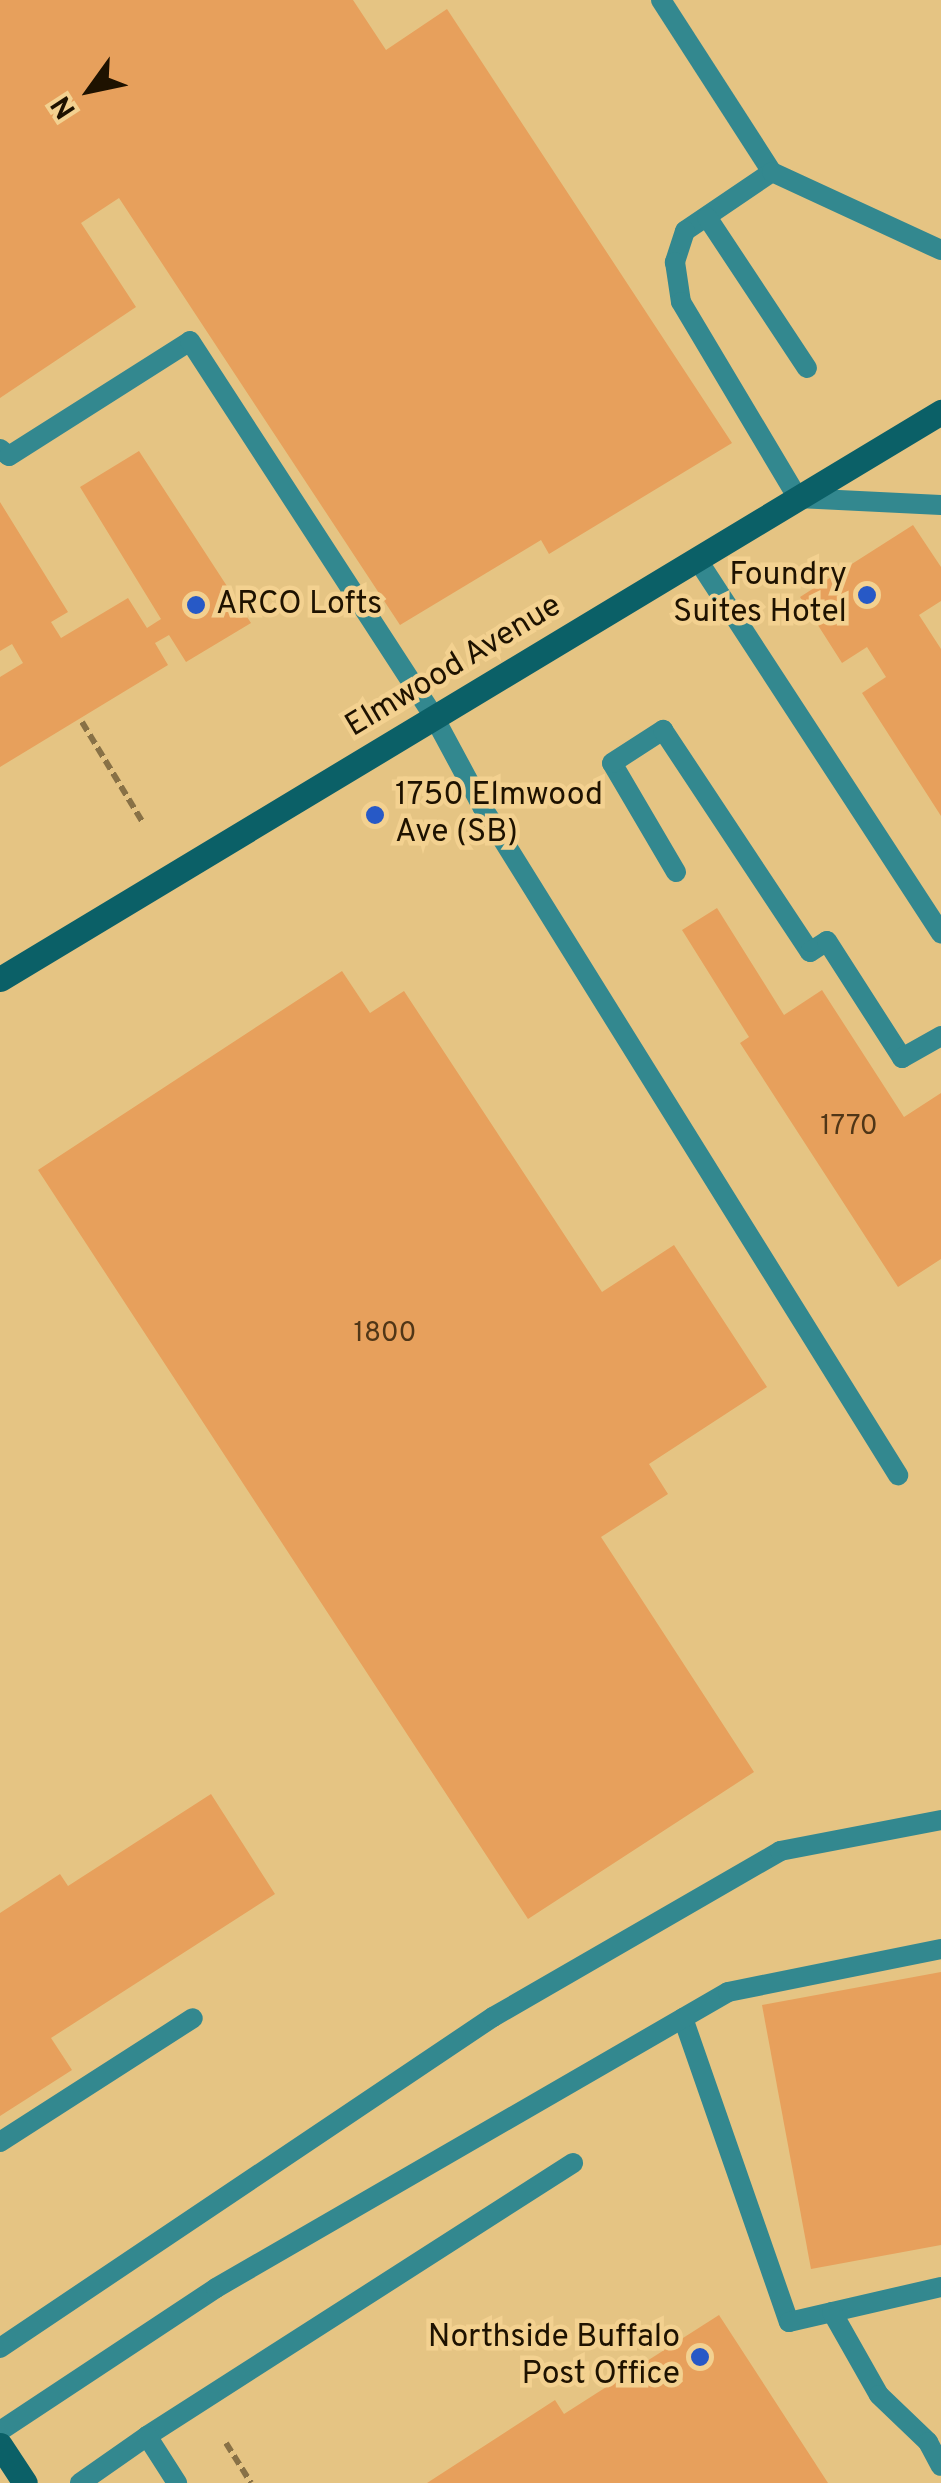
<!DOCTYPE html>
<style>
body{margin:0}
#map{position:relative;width:941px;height:2483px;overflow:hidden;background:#e5c483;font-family:Overpass,sans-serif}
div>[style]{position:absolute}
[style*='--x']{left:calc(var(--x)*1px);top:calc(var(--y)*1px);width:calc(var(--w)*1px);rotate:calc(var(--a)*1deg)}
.building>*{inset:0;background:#e7a05c}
.path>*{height:6px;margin-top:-3px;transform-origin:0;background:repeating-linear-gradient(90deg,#887146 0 10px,transparent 0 15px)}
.lane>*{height:20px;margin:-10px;padding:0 10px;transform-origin:10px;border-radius:10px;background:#33888f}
.secondary>*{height:25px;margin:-12.5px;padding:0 12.5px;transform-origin:12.5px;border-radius:12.5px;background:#0b6067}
.dots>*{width:28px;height:28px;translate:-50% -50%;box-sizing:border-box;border:5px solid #f3d190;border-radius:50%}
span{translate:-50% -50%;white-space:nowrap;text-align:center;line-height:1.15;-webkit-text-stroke:9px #f3d190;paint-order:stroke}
.number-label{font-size:28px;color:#503617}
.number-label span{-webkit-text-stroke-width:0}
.poi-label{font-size:32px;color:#1e1200}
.right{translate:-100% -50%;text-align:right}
.left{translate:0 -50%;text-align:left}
.street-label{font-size:32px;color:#1e1200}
.north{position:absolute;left:40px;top:40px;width:100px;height:100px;-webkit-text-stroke:8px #f3d190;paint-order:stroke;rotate:237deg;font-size:28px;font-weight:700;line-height:40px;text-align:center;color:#1e1200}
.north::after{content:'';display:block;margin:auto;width:35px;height:45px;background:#1e1200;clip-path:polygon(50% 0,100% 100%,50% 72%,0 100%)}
</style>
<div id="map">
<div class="building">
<div style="clip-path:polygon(0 0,353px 0,386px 50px,447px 9px,732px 443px,549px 554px,541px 540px,400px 625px,119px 198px,81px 223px,136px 307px,0 398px)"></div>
<div style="clip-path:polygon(139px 451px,251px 623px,186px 662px,169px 635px,155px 643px,168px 665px,0 767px,0 677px,23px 663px,12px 644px,0 651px,0 502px,68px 612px,51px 622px,61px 638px,128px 598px,147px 628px,161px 619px,80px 487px)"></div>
<div style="clip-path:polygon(913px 525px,941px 567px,941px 601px,919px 615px,941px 649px,941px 816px,862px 693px,886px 677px,867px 647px,842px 663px,800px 597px)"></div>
<div style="clip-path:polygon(717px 908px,784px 1015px,822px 990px,904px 1117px,941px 1093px,941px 1259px,898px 1287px,740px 1043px,749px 1037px,682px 930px)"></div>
<div style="clip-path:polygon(342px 971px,370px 1013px,404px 991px,602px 1292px,674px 1245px,767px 1387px,649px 1464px,668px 1494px,601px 1537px,754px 1772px,528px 1919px,38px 1170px)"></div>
<div style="clip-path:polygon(211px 1794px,275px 1894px,51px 2038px,72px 2070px,0 2116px,0 1913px,60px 1874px,68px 1886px)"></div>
<div style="clip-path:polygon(941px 1972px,941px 2245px,811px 2269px,762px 2005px)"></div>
<div style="clip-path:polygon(719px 2315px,828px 2483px,427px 2483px,555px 2400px,564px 2414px)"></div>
</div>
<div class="path">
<div style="--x:82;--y:722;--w:116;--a:58.8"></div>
<div style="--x:226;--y:2443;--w:47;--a:58"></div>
</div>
<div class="lane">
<div style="--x:661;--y:0;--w:205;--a:57.2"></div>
<div style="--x:772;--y:172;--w:105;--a:145.9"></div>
<div style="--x:685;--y:231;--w:33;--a:108"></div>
<div style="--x:675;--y:262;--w:40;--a:81.5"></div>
<div style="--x:681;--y:302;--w:228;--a:59.2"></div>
<div style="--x:798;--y:498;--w:143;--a:2.8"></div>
<div style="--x:772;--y:172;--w:186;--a:24.8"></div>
<div style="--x:707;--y:217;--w:181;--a:56.5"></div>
<div style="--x:0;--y:449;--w:11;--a:38"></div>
<div style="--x:9;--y:456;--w:214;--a:-32.4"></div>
<div style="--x:190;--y:341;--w:448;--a:57"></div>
<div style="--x:434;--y:717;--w:103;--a:61.7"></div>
<div style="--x:483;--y:808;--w:786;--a:58.11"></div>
<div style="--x:697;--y:559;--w:447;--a:56.9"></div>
<div style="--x:676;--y:872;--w:126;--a:-120.4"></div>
<div style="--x:612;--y:763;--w:61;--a:-32.9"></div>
<div style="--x:663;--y:730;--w:266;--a:56.5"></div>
<div style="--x:810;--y:952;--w:20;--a:-33"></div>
<div style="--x:827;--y:941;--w:139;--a:57.3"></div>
<div style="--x:902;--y:1058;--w:45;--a:-29.4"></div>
<div style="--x:683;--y:2018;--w:322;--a:70.8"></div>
<div style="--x:789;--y:2322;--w:156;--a:-13"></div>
<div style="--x:0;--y:2142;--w:229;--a:-32.7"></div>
<div style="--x:832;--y:2312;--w:95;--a:60.5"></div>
<div style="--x:879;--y:2395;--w:68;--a:43.8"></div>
<div style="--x:928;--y:2442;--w:27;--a:62"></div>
<div style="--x:0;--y:2348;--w:594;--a:-33.88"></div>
<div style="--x:493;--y:2017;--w:332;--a:-30"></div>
<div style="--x:780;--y:1851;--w:164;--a:-10.9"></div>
<div style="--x:0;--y:2431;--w:259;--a:-33.5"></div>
<div style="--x:216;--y:2288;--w:591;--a:-30.03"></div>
<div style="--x:728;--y:1992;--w:217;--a:-11.4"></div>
<div style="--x:147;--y:2436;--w:506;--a:-32.65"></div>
<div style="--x:80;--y:2483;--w:82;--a:-35"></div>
<div style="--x:147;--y:2436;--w:56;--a:57.4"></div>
</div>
<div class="secondary">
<div style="--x:0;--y:979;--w:1099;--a:-31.07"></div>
<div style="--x:0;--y:2445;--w:45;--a:56.7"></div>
</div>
<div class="dots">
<div style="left:867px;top:595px;background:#2759c6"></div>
<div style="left:196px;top:605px;background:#2759c6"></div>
<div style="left:375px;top:815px;background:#2759c6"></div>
<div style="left:700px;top:2357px;background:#2759c6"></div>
</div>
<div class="number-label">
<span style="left:849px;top:1127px">1770</span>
<span style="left:385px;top:1334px">1800</span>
</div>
<div class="poi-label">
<span class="right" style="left:847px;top:595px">Foundry<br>Suites Hotel</span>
<span class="left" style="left:216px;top:605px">ARCO Lofts</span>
<span class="left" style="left:395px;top:815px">1750 Elmwood<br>Ave (SB)</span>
<span class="right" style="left:680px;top:2357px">Northside Buffalo<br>Post Office</span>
</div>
<div class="street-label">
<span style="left:454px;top:667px;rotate:-31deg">Elmwood Avenue</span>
</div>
<div class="north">N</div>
</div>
